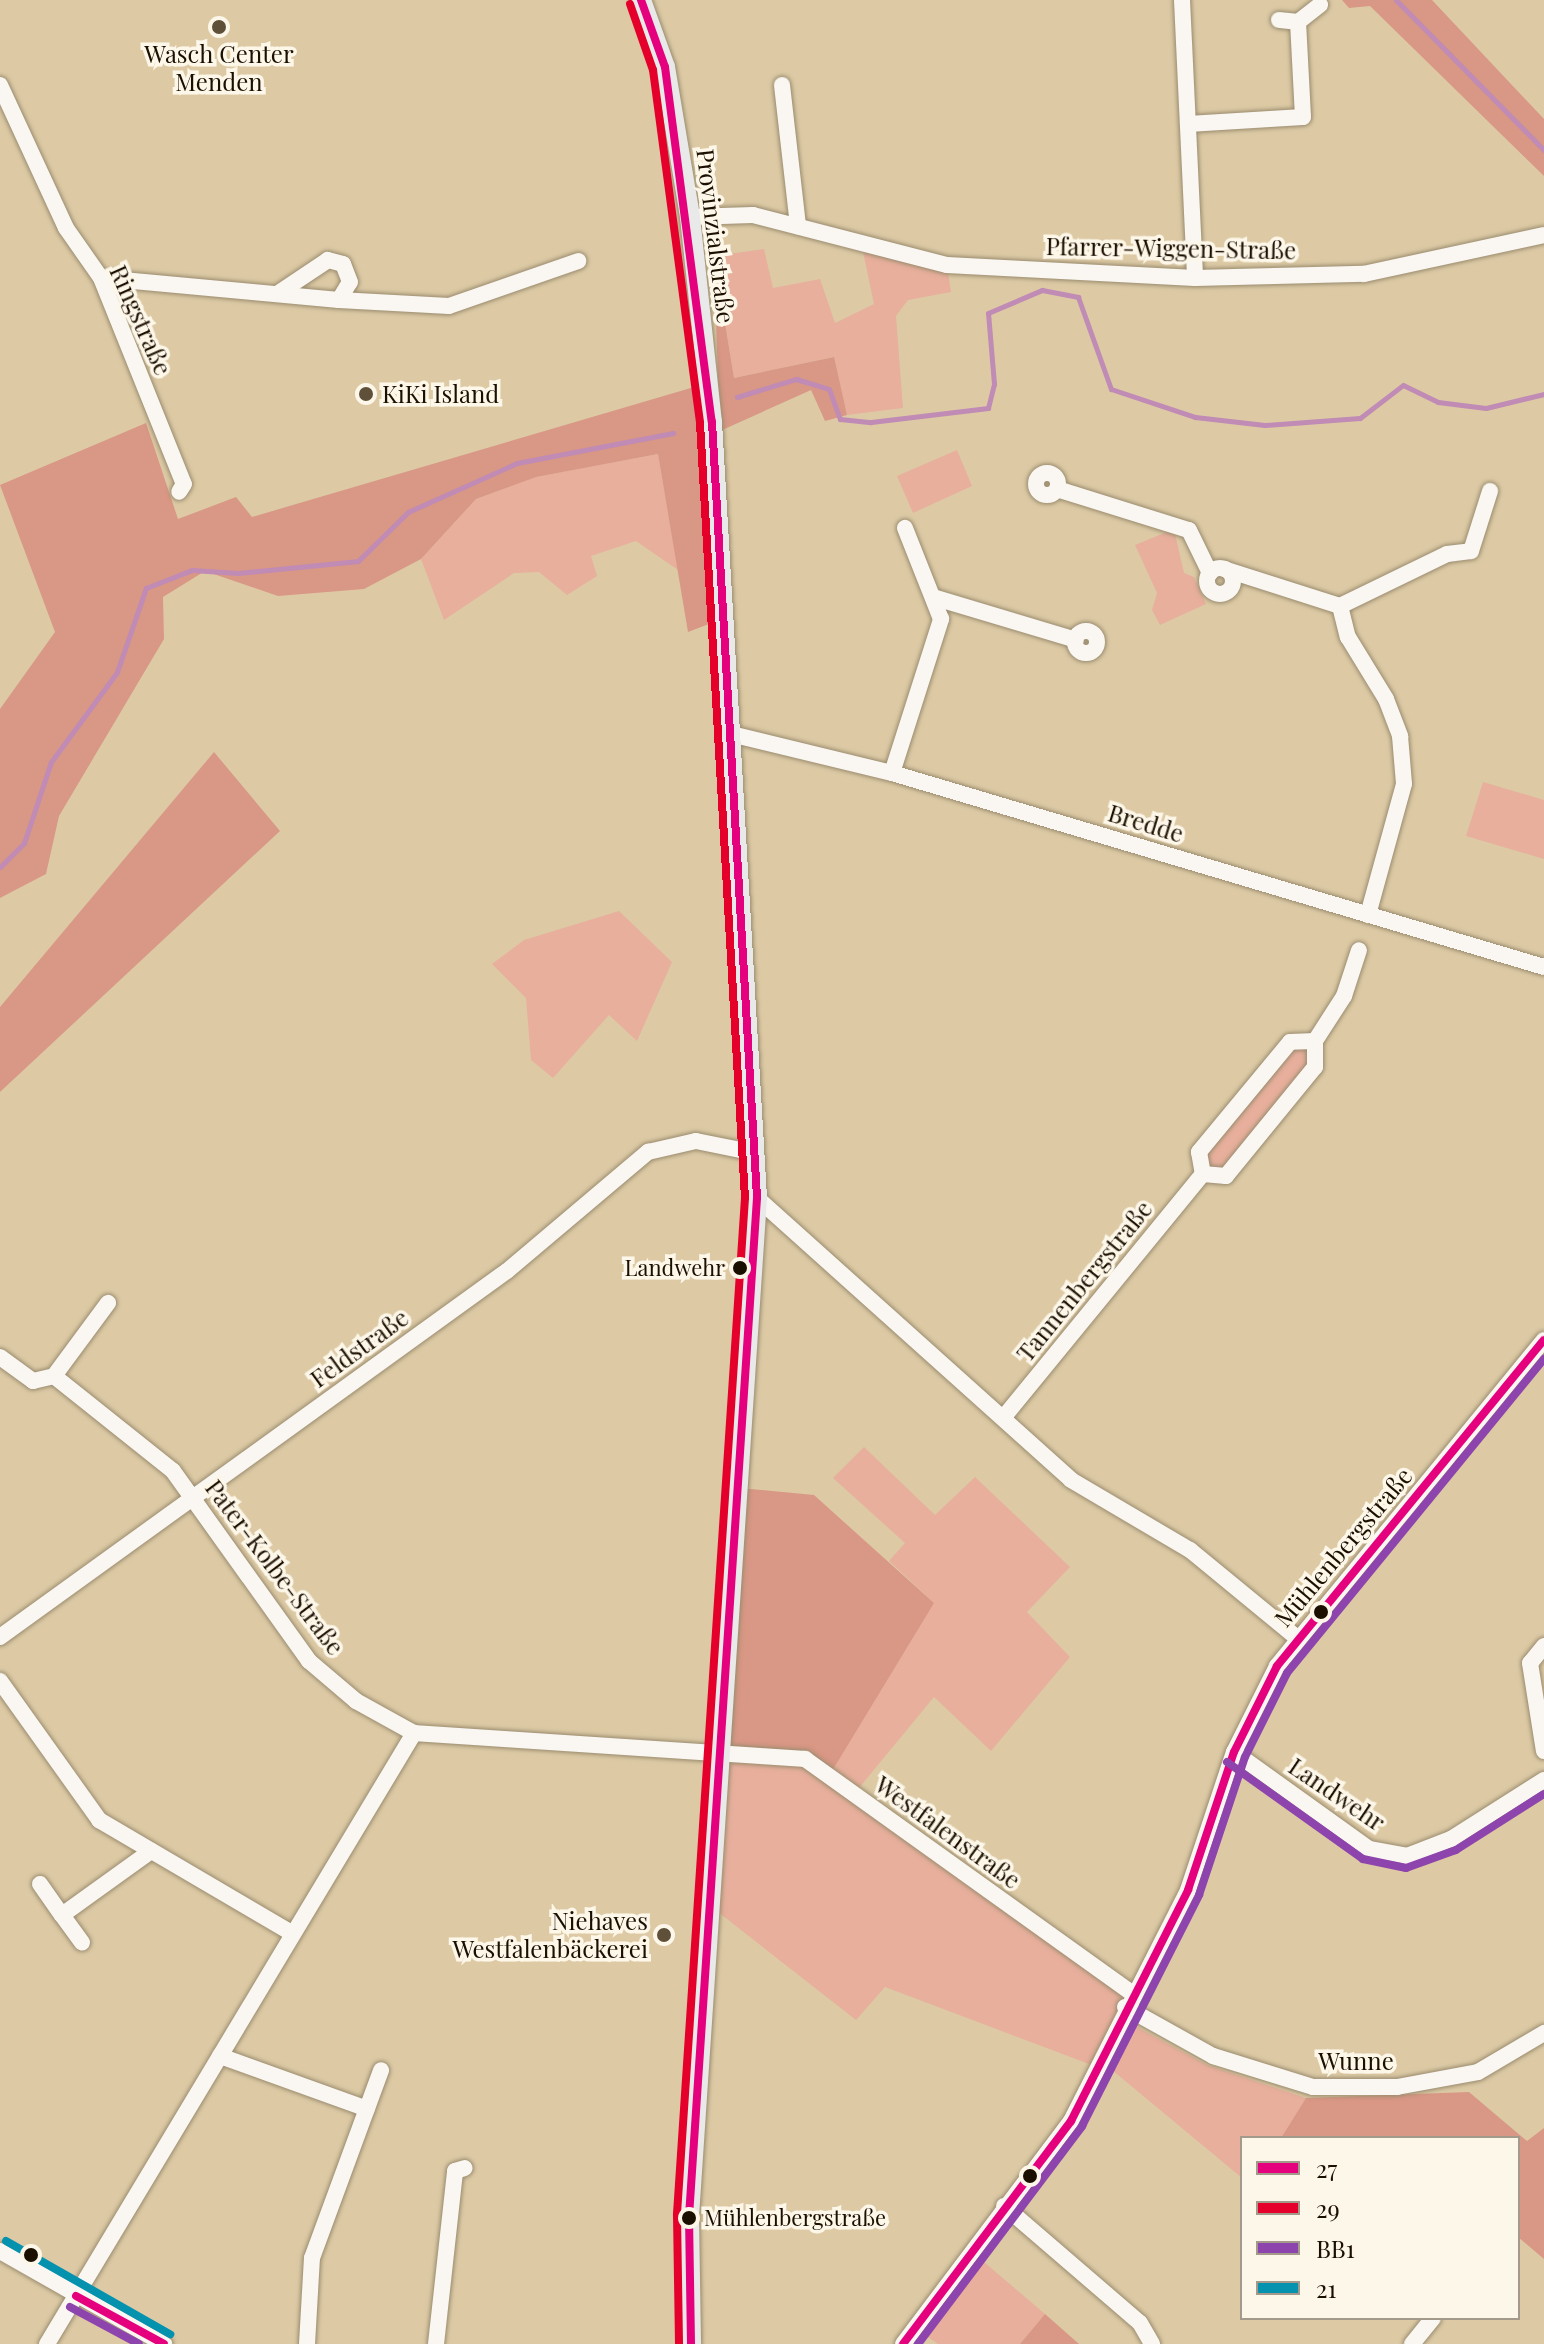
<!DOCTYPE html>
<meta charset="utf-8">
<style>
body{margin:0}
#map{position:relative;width:1544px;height:2344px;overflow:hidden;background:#ddcaa5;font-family:"Playfair Display",serif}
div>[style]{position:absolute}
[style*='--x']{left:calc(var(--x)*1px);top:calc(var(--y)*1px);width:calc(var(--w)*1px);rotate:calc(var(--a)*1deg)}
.green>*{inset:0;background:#e7af9c}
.forest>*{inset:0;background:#d99785}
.stream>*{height:5px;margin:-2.5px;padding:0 2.5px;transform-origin:2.5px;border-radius:2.5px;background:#c08bb4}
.roads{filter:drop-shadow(0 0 2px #9a8c6f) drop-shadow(0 0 2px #9a8c6f)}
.minor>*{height:16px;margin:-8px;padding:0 8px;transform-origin:8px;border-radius:8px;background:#faf7f2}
.minor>.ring{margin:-8px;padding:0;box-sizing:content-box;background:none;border:16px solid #faf7f2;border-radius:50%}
.major>*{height:20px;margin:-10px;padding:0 10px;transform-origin:10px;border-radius:10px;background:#eae9e9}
.bus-1>*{height:8px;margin:-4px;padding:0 4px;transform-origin:4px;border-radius:4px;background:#e5007d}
.bus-2>*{height:8px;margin:-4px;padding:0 4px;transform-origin:4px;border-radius:4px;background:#e4002b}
.bus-3>*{height:8px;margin:-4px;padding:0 4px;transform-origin:4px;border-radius:4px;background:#8e44ad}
.bus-4>*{height:8px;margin:-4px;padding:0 4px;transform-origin:4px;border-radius:4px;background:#0492af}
.dots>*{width:22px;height:22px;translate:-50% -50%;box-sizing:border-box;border:4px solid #fdf7e9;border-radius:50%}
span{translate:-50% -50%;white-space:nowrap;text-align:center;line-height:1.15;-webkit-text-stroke:7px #fdf7e9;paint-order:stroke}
.bus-label{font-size:22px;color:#1b0f00}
.right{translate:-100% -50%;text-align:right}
.left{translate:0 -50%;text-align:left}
.poi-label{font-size:24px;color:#1b0f00}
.street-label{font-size:24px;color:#1b0f00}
.legend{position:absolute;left:1240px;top:2136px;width:280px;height:184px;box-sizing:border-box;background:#fdf7e9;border:2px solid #a39a8c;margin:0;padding:10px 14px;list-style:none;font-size:24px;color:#1b0f00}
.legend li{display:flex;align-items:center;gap:16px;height:40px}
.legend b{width:40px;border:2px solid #a39a8c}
</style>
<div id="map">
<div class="green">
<div style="clip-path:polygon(862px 247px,947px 265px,951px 292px,908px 300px,896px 316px,903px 408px,847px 415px,833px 357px,734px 378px,714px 256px,764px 249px,773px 288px,820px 279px,835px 323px,874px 304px)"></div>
<div style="clip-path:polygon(957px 450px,972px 486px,913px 513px,897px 476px)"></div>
<div style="clip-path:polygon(658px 454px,678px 570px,636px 541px,591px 556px,597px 576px,567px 595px,539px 572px,514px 573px,444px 620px,421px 559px,476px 499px,535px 477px)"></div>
<div style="clip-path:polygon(1174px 529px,1184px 573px,1194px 577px,1206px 604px,1160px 625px,1152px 610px,1157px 593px,1135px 545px)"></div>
<div style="clip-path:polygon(1483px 782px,1544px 800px,1544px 859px,1466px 836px)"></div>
<div style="clip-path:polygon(619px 911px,672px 962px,637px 1041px,609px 1015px,553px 1078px,531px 1060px,526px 998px,492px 964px,524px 940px)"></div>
<div style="clip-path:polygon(1292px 1045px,1312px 1045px,1312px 1066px,1224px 1171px,1206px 1170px,1203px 1152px)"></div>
<div style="clip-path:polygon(864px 1447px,935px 1515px,975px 1477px,1070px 1567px,1027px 1612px,1070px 1657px,991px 1751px,934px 1697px,854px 1794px,1132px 1993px,1097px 2067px,885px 1987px,856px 2020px,713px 1908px,721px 1753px,934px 1603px,889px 1561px,905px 1543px,833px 1478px)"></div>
<div style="clip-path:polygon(1135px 2026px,1207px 2065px,1306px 2098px,1281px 2138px,1242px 2138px,1242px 2178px,1112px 2070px)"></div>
<div style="clip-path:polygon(971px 2251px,1045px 2314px,1020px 2344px,938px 2344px,915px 2328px)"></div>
</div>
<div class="forest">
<div style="clip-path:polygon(1342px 0,1432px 0,1544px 119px,1544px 176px,1370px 6px,1349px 8px)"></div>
<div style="clip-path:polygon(714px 256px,734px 378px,834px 357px,847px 415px,825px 421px,811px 390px,700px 440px,709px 624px,688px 632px,658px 454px,536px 477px,476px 499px,421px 559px,364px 589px,278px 596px,205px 571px,163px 597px,164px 639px,59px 816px,46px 874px,0 898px,0 709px,55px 632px,0 485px,146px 423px,178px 519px,236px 497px,252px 517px,718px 380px)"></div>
<div style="clip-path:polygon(214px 752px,280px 831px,0 1092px,0 1007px)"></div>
<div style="clip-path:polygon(740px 1488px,814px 1495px,934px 1603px,829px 1776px,805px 1759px,721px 1753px)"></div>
<div style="clip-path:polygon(1469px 2092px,1527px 2141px,1544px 2128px,1544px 2259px,1518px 2237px,1518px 2138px,1281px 2138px,1306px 2098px)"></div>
<div style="clip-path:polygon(1045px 2314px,1079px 2344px,1020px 2344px)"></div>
</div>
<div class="stream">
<div style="--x:1396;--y:0;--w:211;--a:45.4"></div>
<div style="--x:737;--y:397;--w:62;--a:-17"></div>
<div style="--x:796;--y:379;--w:34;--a:17"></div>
<div style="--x:829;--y:389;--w:32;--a:70"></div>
<div style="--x:840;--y:419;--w:31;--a:6"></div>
<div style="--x:871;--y:422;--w:118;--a:-6.8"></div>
<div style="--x:988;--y:408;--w:25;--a:-76"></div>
<div style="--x:994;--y:384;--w:71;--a:-94.8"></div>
<div style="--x:988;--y:313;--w:59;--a:-23.1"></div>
<div style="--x:1042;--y:290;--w:37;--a:11"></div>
<div style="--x:1078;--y:297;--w:98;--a:70.3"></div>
<div style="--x:1111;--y:389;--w:89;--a:18.4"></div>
<div style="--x:1195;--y:417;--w:70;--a:6.5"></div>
<div style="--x:1265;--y:425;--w:95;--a:-4.2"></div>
<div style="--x:1360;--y:418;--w:54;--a:-37.5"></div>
<div style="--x:1403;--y:385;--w:39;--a:26"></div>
<div style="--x:1438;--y:402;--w:48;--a:7.1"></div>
<div style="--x:1486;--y:408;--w:60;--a:-13.6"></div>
<div style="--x:0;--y:867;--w:34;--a:-45"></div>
<div style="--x:24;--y:843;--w:85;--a:-71.6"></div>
<div style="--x:51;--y:762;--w:112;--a:-53.7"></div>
<div style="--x:117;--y:672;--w:89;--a:-71"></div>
<div style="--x:146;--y:588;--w:49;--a:-21.4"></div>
<div style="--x:192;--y:570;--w:46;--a:3.7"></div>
<div style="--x:238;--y:573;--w:121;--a:-5.7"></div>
<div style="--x:358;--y:561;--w:70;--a:-44.4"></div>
<div style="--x:408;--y:512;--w:120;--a:-24.2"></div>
<div style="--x:517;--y:463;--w:159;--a:-10.9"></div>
</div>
<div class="roads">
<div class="minor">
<div style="--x:1182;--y:0;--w:278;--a:87.3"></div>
<div style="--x:1279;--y:20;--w:19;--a:6"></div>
<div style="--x:0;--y:85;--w:157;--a:65.2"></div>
<div style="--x:66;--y:228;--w:61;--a:55"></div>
<div style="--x:101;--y:278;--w:222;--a:68.1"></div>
<div style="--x:184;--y:484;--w:9;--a:122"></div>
<div style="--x:782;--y:85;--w:142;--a:83.5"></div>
<div style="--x:1188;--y:124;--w:115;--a:-3.5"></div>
<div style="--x:1303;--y:117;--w:95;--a:-93"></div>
<div style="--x:1298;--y:22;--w:28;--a:-38"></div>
<div style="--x:690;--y:217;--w:63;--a:-1.8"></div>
<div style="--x:753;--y:215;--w:200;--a:14.5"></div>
<div style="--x:947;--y:265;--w:248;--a:3"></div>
<div style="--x:1195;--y:278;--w:169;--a:-1.4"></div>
<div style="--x:1364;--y:274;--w:184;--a:-12.2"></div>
<div style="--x:101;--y:278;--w:239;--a:5.3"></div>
<div style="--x:339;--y:300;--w:21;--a:-59"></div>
<div style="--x:350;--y:282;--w:19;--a:-111"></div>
<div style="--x:343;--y:264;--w:16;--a:-165"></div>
<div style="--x:328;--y:260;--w:61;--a:146.3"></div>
<div style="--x:339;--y:300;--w:110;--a:3.1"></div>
<div style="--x:449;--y:306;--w:137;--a:-19.2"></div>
<div class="ring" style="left:1036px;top:473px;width:6px;height:6px"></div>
<div style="--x:1057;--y:489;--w:138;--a:17.3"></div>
<div style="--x:1189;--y:530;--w:48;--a:64"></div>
<div class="ring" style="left:1207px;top:568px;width:10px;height:10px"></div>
<div style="--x:1224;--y:569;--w:122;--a:17.7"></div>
<div style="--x:1340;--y:606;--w:32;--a:76"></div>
<div style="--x:1348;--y:637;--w:73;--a:58.5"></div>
<div style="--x:1386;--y:699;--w:40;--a:69"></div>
<div style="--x:1400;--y:736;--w:48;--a:85.2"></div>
<div style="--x:1404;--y:784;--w:136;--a:105.4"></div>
<div style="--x:936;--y:598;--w:146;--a:16.7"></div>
<div style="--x:1340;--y:606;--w:119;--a:-25.9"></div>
<div style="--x:1447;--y:554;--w:24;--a:-7"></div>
<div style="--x:1471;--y:551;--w:63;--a:-72.4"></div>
<div class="ring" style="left:1075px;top:631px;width:6px;height:6px"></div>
<div style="--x:731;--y:734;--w:166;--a:13.6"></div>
<div style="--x:892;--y:773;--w:680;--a:16.57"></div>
<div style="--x:892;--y:773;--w:162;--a:-72.3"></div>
<div style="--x:941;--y:619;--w:98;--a:-111.6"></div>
<div style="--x:1315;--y:1041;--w:54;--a:-57.2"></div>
<div style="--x:1344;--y:996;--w:48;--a:-71.9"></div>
<div style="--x:757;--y:1198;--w:422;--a:41.9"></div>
<div style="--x:1071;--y:1480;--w:138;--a:30.5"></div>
<div style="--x:1190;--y:1550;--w:137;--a:39.4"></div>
<div style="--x:0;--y:1357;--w:41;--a:36"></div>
<div style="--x:33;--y:1381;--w:22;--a:-13"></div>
<div style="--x:54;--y:1376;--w:152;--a:38.6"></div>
<div style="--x:173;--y:1471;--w:234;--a:54.4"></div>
<div style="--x:309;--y:1661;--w:62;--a:40.4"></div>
<div style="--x:356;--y:1701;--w:66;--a:28.9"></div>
<div style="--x:414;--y:1733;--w:392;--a:3.8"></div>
<div style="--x:805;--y:1759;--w:402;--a:35.6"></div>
<div style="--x:54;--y:1376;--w:91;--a:-53.5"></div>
<div style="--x:1003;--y:1418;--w:315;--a:-50.7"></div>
<div style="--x:1203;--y:1174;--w:23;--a:5"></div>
<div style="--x:1226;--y:1176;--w:141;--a:-50.8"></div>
<div style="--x:1315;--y:1067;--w:26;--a:-90"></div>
<div style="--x:1315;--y:1041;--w:25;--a:178"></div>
<div style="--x:1290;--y:1042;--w:143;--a:129.6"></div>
<div style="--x:1199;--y:1152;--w:22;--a:80"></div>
<div style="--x:0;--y:1637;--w:625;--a:-35.83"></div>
<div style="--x:507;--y:1271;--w:185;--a:-40.2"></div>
<div style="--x:648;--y:1152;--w:49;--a:-12.9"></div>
<div style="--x:696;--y:1141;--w:60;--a:11.5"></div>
<div style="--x:1544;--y:1646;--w:22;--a:129"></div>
<div style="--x:1530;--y:1663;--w:89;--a:81"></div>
<div style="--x:0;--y:1681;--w:171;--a:54.5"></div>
<div style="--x:99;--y:1820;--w:221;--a:30.4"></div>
<div style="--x:1234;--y:1752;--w:166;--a:35.7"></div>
<div style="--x:1369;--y:1849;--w:39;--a:10"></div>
<div style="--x:1407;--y:1856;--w:47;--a:-21.1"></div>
<div style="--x:1451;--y:1839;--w:110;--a:-32.4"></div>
<div style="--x:40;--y:1884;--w:38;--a:55"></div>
<div style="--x:62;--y:1915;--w:110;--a:-35.7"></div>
<div style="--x:62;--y:1915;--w:34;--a:54"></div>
<div style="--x:1125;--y:2007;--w:101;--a:29.1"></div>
<div style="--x:1213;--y:2056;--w:105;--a:17.2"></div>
<div style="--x:1313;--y:2087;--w:84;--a:0"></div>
<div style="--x:1397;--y:2087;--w:82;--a:-10.5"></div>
<div style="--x:1478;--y:2072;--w:77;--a:-30.6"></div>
<div style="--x:220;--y:2056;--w:156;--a:19.8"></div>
<div style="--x:1004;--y:2206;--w:179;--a:40.7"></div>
<div style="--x:1140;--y:2323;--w:24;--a:60"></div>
<div style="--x:0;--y:2251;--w:189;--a:29.6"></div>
<div style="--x:47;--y:2344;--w:713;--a:-59.01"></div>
<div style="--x:307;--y:2344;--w:86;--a:-86.7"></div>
<div style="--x:312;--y:2258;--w:200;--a:-69.8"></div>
<div style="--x:436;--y:2344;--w:174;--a:-83.7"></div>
<div style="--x:455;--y:2171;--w:10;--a:-17"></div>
<div style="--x:903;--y:2344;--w:279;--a:-53"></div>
<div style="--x:1071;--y:2121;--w:259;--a:-63.1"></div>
<div style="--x:1188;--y:1890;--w:145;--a:-71.6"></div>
<div style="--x:1234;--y:1752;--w:96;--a:-63.4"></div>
<div style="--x:1277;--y:1666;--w:421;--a:-50.7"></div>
<div style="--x:1412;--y:2344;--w:33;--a:-51"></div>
</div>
<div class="major">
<div style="--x:641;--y:0;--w:71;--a:70.3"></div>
<div style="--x:665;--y:67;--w:152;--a:80.5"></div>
<div style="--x:690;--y:217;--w:206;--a:83.9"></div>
<div style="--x:712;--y:422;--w:777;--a:86.68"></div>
<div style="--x:757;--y:1198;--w:1020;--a:93.82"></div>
<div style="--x:689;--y:2216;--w:128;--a:89.1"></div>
</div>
</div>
<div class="bus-1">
<div style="--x:641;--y:0;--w:71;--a:70.3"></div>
<div style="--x:665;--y:67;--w:358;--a:82.5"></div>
<div style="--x:712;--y:422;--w:777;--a:86.68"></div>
<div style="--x:757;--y:1198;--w:1020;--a:93.82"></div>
<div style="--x:689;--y:2216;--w:128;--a:89.1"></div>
<div style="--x:76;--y:2296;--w:100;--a:28.6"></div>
<div style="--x:903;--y:2344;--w:279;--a:-53"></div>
<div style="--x:1071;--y:2121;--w:259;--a:-63.1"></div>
<div style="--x:1188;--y:1890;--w:145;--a:-71.6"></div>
<div style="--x:1234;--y:1752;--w:96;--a:-63.4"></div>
<div style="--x:1277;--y:1666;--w:421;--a:-50.7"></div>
</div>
<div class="bus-2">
<div style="--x:630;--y:4;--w:70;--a:70.8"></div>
<div style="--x:653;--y:70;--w:356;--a:82.4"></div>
<div style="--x:700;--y:423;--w:776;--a:86.68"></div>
<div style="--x:745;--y:1198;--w:1019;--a:93.83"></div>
<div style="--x:677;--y:2215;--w:129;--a:89.1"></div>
</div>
<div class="bus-3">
<div style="--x:1227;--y:1762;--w:167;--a:35.5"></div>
<div style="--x:1363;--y:1859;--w:44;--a:11.8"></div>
<div style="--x:1406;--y:1868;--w:53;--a:-19.8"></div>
<div style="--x:1456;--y:1850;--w:104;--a:-32.5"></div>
<div style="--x:70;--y:2307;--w:78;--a:28.2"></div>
<div style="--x:918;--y:2344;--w:273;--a:-53"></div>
<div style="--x:1082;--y:2126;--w:259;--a:-63.1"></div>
<div style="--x:1199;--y:1895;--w:145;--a:-71.6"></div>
<div style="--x:1245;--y:1757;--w:94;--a:-63.4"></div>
<div style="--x:1287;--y:1673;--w:406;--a:-50.7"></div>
</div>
<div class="bus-4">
<div style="--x:6;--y:2241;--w:189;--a:29.6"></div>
</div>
<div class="dots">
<div style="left:219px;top:27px;background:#5f503a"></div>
<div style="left:366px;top:394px;background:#5f503a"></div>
<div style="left:740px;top:1268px;background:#1b0f00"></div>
<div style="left:1321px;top:1612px;background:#1b0f00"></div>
<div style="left:664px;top:1935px;background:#5f503a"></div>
<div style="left:1030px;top:2176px;background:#1b0f00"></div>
<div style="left:689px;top:2218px;background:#1b0f00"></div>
<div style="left:31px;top:2255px;background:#1b0f00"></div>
</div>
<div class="bus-label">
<span class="right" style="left:725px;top:1268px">Landwehr</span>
<span class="left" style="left:704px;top:2218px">Mühlenbergstraße</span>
</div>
<div class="poi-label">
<span style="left:219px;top:68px">Wasch Center<br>Menden</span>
<span class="left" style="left:382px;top:394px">KiKi Island</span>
<span class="right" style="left:648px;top:1935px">Niehaves<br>Westfalenbäckerei</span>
</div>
<div class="street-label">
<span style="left:716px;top:236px;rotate:83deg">Provinzialstraße</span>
<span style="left:1171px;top:248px;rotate:1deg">Pfarrer-Wiggen-Straße</span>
<span style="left:141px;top:320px;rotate:66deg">Ringstraße</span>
<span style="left:1146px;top:823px;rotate:17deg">Bredde</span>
<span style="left:1084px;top:1281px;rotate:-51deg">Tannenbergstraße</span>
<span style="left:359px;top:1348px;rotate:-36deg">Feldstraße</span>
<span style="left:1343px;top:1547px;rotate:-50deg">Mühlenbergstraße</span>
<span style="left:275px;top:1567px;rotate:53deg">Pater-Kolbe-Straße</span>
<span style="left:1337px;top:1794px;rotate:34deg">Landwehr</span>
<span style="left:948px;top:1832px;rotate:36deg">Westfalenstraße</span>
<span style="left:1356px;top:2061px">Wunne</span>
</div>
<ul class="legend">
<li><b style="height:10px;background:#e5007d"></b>27</li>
<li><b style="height:10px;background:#e4002b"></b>29</li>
<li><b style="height:10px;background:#8e44ad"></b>BB1</li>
<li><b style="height:10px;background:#0492af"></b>21</li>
</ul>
</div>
